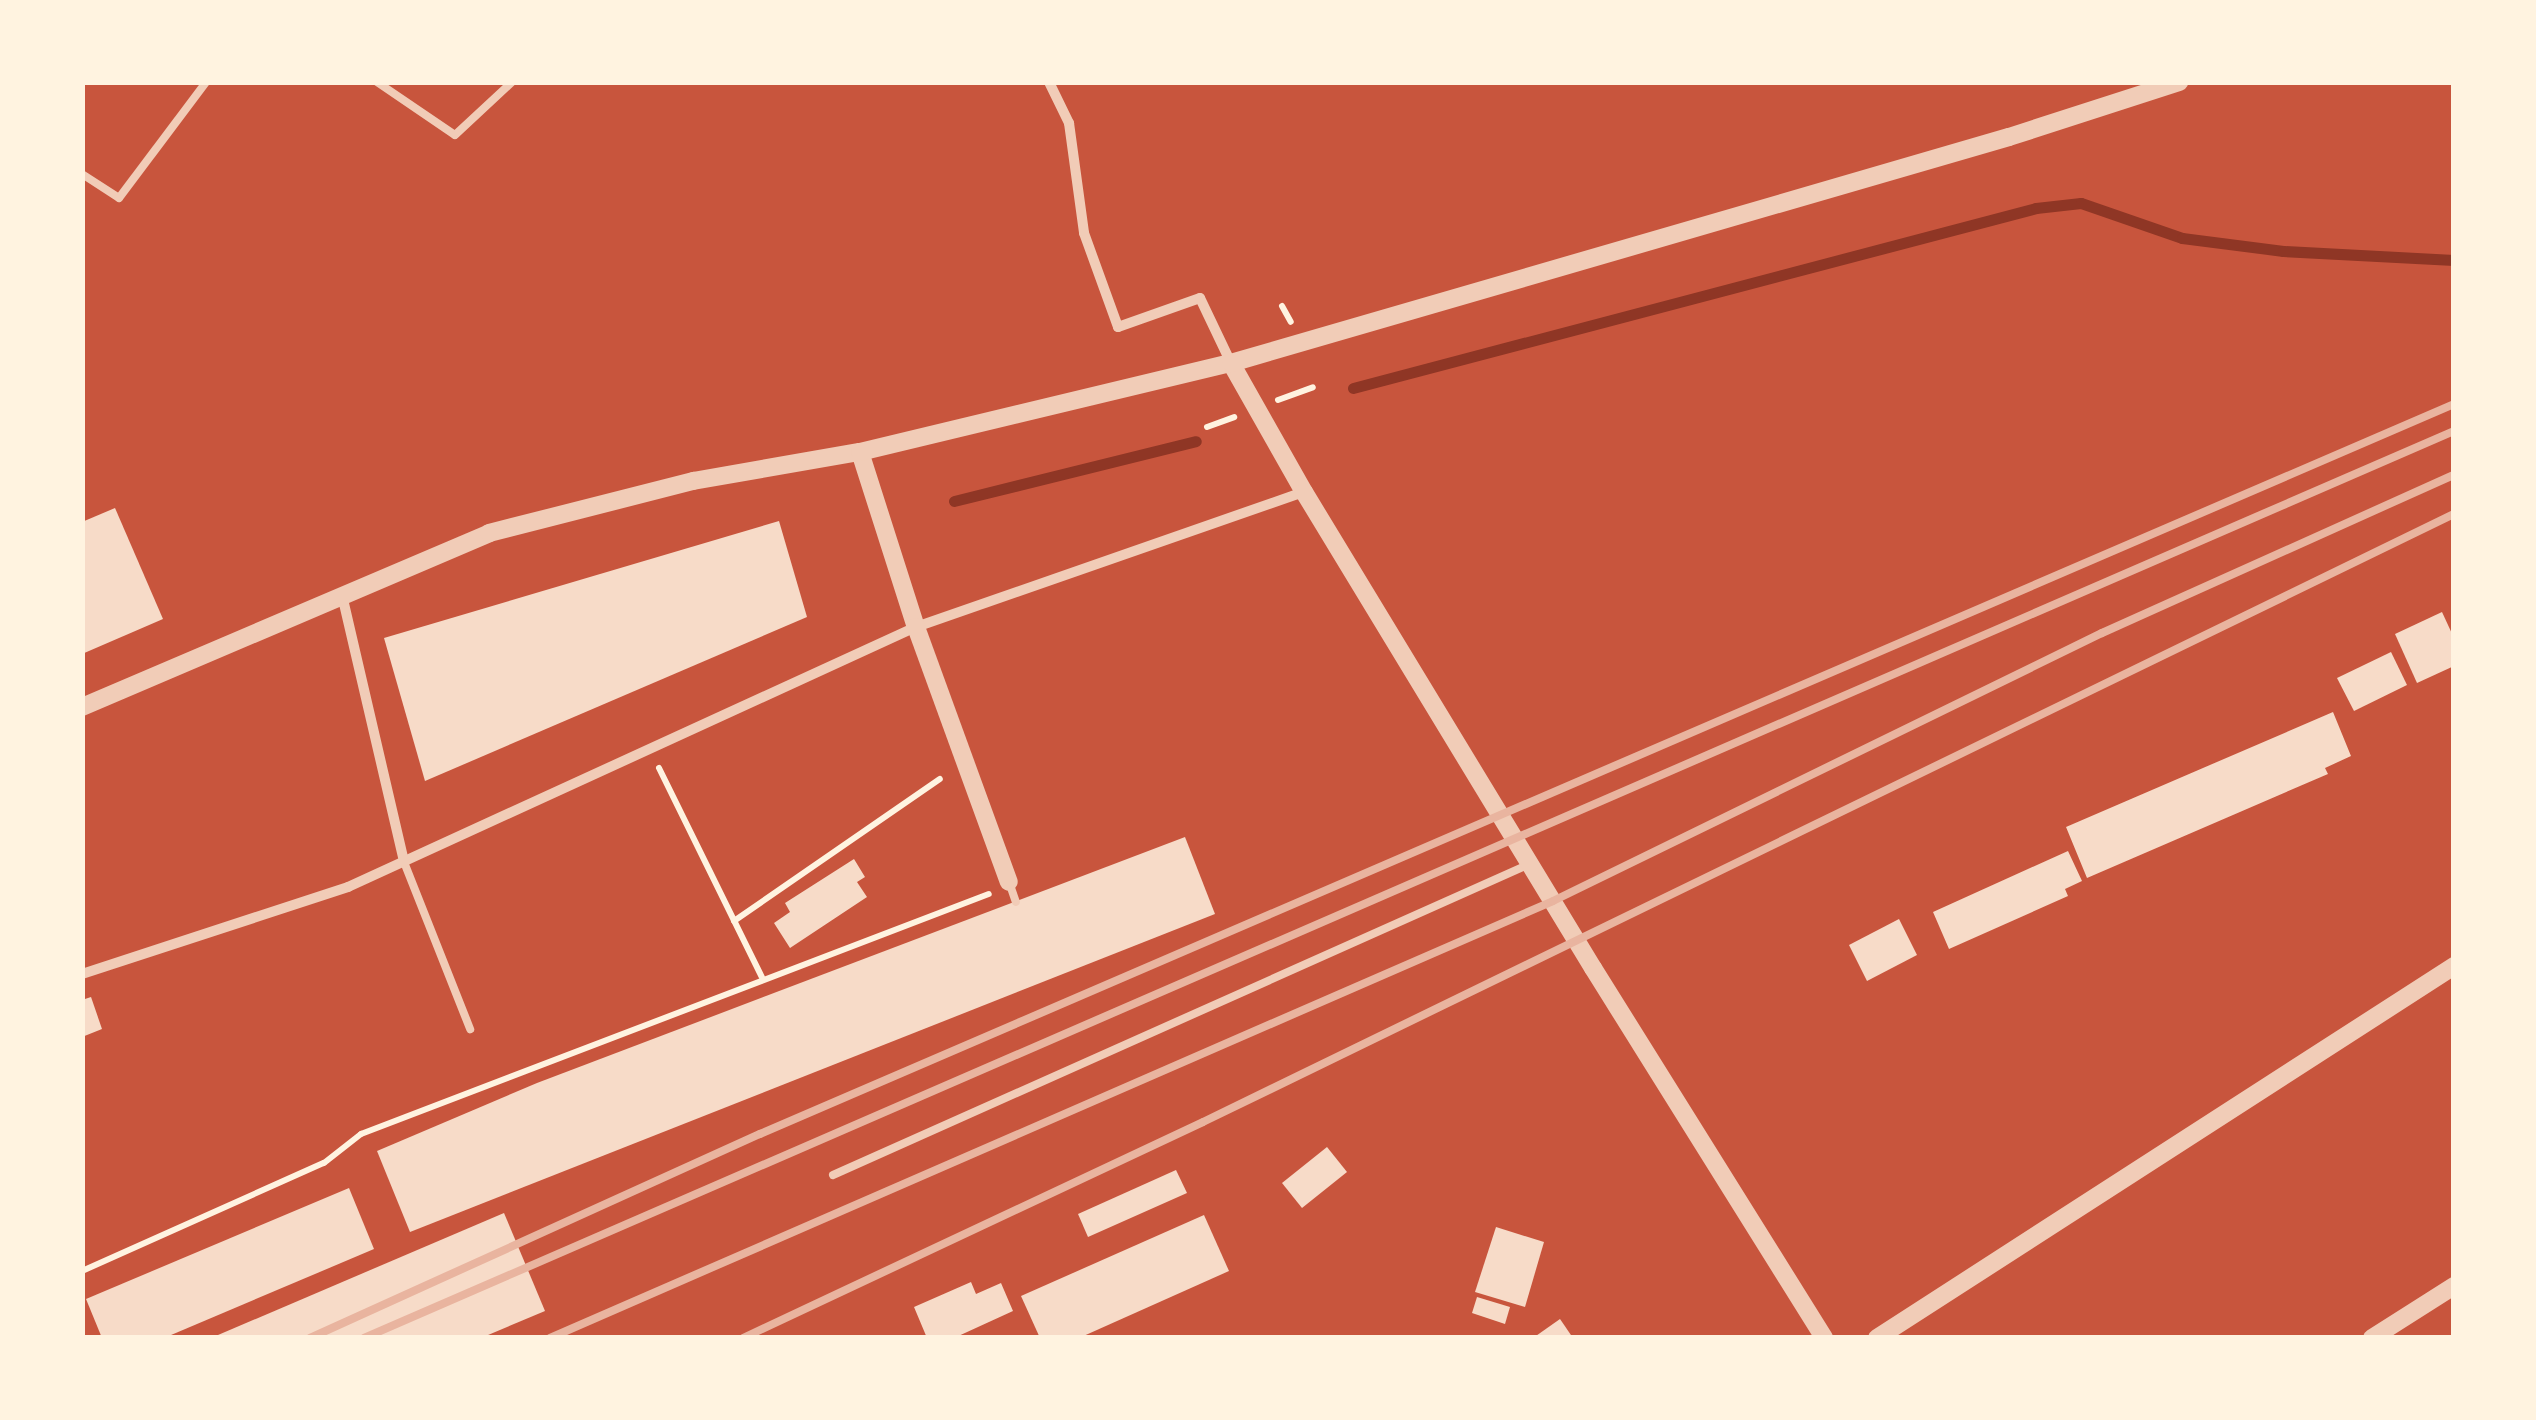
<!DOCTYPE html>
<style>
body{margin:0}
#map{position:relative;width:2536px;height:1420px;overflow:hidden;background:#c8553d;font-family:Signika,sans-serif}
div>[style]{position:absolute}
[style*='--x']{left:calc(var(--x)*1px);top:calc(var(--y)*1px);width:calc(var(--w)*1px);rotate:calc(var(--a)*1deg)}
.stream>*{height:11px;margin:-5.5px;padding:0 5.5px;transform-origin:5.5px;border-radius:5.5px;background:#8f3625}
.building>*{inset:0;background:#f7dbc8}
.path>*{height:6px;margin:-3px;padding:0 3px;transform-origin:3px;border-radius:3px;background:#fff3e0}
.service>*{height:8px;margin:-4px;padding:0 4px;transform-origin:4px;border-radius:4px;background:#f1ccb7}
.minor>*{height:10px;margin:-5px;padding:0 5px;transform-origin:5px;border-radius:5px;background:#f1ccb7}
.tertiary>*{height:18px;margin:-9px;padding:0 9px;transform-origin:9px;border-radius:9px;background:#f1ccb7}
.rail>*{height:8px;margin:-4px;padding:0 4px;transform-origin:4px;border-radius:4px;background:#e9b49f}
span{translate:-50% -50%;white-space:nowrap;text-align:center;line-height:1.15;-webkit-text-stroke:8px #fff3e0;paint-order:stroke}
.frame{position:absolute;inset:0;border:85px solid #fff3e0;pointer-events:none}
</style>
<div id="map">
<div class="stream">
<div style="--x:1353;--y:388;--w:706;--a:-14.76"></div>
<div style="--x:2036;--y:208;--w:45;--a:-6.3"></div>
<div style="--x:2081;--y:203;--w:107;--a:19.1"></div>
<div style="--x:2182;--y:238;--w:102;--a:7.3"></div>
<div style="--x:2283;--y:251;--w:171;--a:3"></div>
<div style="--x:954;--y:501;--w:249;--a:-13.9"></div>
</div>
<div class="building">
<div style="clip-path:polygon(115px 508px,163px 619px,82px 654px,82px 522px)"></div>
<div style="clip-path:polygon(779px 521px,807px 617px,425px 781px,384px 638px)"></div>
<div style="clip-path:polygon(2442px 612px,2454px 638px,2454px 666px,2417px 683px,2395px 634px)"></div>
<div style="clip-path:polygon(2391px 652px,2407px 685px,2354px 711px,2337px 678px)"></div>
<div style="clip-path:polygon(2333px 712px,2351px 756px,2325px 768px,2328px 774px,2087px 878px,2066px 827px)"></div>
<div style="clip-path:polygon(1185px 837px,1215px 914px,410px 1232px,377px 1151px,537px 1083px)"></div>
<div style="clip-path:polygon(2068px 851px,2082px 881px,2065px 889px,2068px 896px,1949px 949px,1933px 912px)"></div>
<div style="clip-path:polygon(854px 859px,865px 877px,857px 882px,867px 897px,790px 948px,774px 923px,790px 912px,785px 903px)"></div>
<div style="clip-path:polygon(1899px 919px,1917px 955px,1867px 981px,1849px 945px)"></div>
<div style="clip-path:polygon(91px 997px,102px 1029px,82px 1037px,82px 1000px)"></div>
<div style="clip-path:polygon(1327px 1147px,1347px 1172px,1302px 1208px,1282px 1183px)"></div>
<div style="clip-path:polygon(1176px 1170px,1187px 1193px,1088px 1237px,1078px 1214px)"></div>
<div style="clip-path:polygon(349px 1188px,374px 1249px,164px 1338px,102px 1338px,86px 1299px)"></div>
<div style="clip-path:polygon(504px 1213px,545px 1311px,481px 1338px,211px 1338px)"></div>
<div style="clip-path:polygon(1204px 1215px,1229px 1271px,1079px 1338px,1040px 1338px,1021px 1296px)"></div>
<div style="clip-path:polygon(1496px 1227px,1544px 1242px,1525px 1307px,1475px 1292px)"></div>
<div style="clip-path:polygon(971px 1282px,976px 1294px,1001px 1283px,1013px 1311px,954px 1338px,927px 1338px,914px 1307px)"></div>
<div style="clip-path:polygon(1477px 1297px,1510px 1307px,1505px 1324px,1472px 1313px)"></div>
<div style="clip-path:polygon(1560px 1319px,1573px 1338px,1533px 1338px)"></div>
</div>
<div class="path">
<div style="--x:1282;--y:306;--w:18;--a:61"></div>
<div style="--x:1278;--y:400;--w:37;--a:-20"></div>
<div style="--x:1207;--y:427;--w:29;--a:-20"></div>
<div style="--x:659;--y:768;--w:233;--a:63.8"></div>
<div style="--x:734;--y:921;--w:250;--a:-34.6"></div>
<div style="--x:82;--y:1271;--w:265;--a:-24.1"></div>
<div style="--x:324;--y:1163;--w:47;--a:-38.1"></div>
<div style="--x:361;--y:1134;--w:672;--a:-20.92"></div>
</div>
<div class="service">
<div style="--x:377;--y:82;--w:94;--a:34.2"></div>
<div style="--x:455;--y:135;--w:78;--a:-42.9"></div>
<div style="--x:82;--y:174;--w:44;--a:33"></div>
<div style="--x:119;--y:198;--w:145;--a:-53.1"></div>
<div style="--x:404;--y:862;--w:180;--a:68.4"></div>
<div style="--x:1009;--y:882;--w:21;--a:71"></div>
<div style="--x:833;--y:1175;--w:763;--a:-24.05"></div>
</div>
<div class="minor">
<div style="--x:1049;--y:82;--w:46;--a:64"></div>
<div style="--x:1069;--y:123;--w:111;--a:82.2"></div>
<div style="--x:1084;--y:233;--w:100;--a:70.1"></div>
<div style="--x:1118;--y:327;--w:87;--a:-19.5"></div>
<div style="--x:1200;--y:298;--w:72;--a:64.5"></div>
<div style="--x:342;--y:595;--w:274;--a:76.9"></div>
<div style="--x:82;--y:974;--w:280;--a:-18.1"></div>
<div style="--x:348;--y:887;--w:625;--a:-24.6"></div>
<div style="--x:916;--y:627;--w:411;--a:-19.2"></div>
</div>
<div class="tertiary">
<div style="--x:1231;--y:363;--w:148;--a:60.5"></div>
<div style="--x:1304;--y:492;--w:557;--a:58.74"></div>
<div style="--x:1593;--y:968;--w:436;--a:58"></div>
<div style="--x:860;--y:452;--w:184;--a:72.3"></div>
<div style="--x:916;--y:627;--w:271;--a:70"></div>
<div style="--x:82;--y:707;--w:443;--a:-23.1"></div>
<div style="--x:489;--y:533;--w:211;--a:-14.3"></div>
<div style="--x:693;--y:481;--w:169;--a:-9.9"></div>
<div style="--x:860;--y:452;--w:382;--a:-13.5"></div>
<div style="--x:1231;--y:363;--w:810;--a:-16.2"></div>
<div style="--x:2009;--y:137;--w:179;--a:-17.9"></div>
<div style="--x:1877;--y:1338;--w:687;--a:-32.81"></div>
<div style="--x:2372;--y:1338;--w:97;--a:-32.4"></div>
</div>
<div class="rail">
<div style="--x:310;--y:1338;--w:494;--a:-24.4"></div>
<div style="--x:760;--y:1134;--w:1845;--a:-23.31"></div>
<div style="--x:364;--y:1338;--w:2278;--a:-23.46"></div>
<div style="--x:550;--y:1338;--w:1094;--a:-23.54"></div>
<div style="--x:1553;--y:901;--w:611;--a:-26.02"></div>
<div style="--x:2102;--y:633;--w:386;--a:-24.2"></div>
<div style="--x:743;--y:1338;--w:508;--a:-25.15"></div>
<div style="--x:1203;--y:1122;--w:1391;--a:-25.92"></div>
</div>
<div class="frame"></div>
</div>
